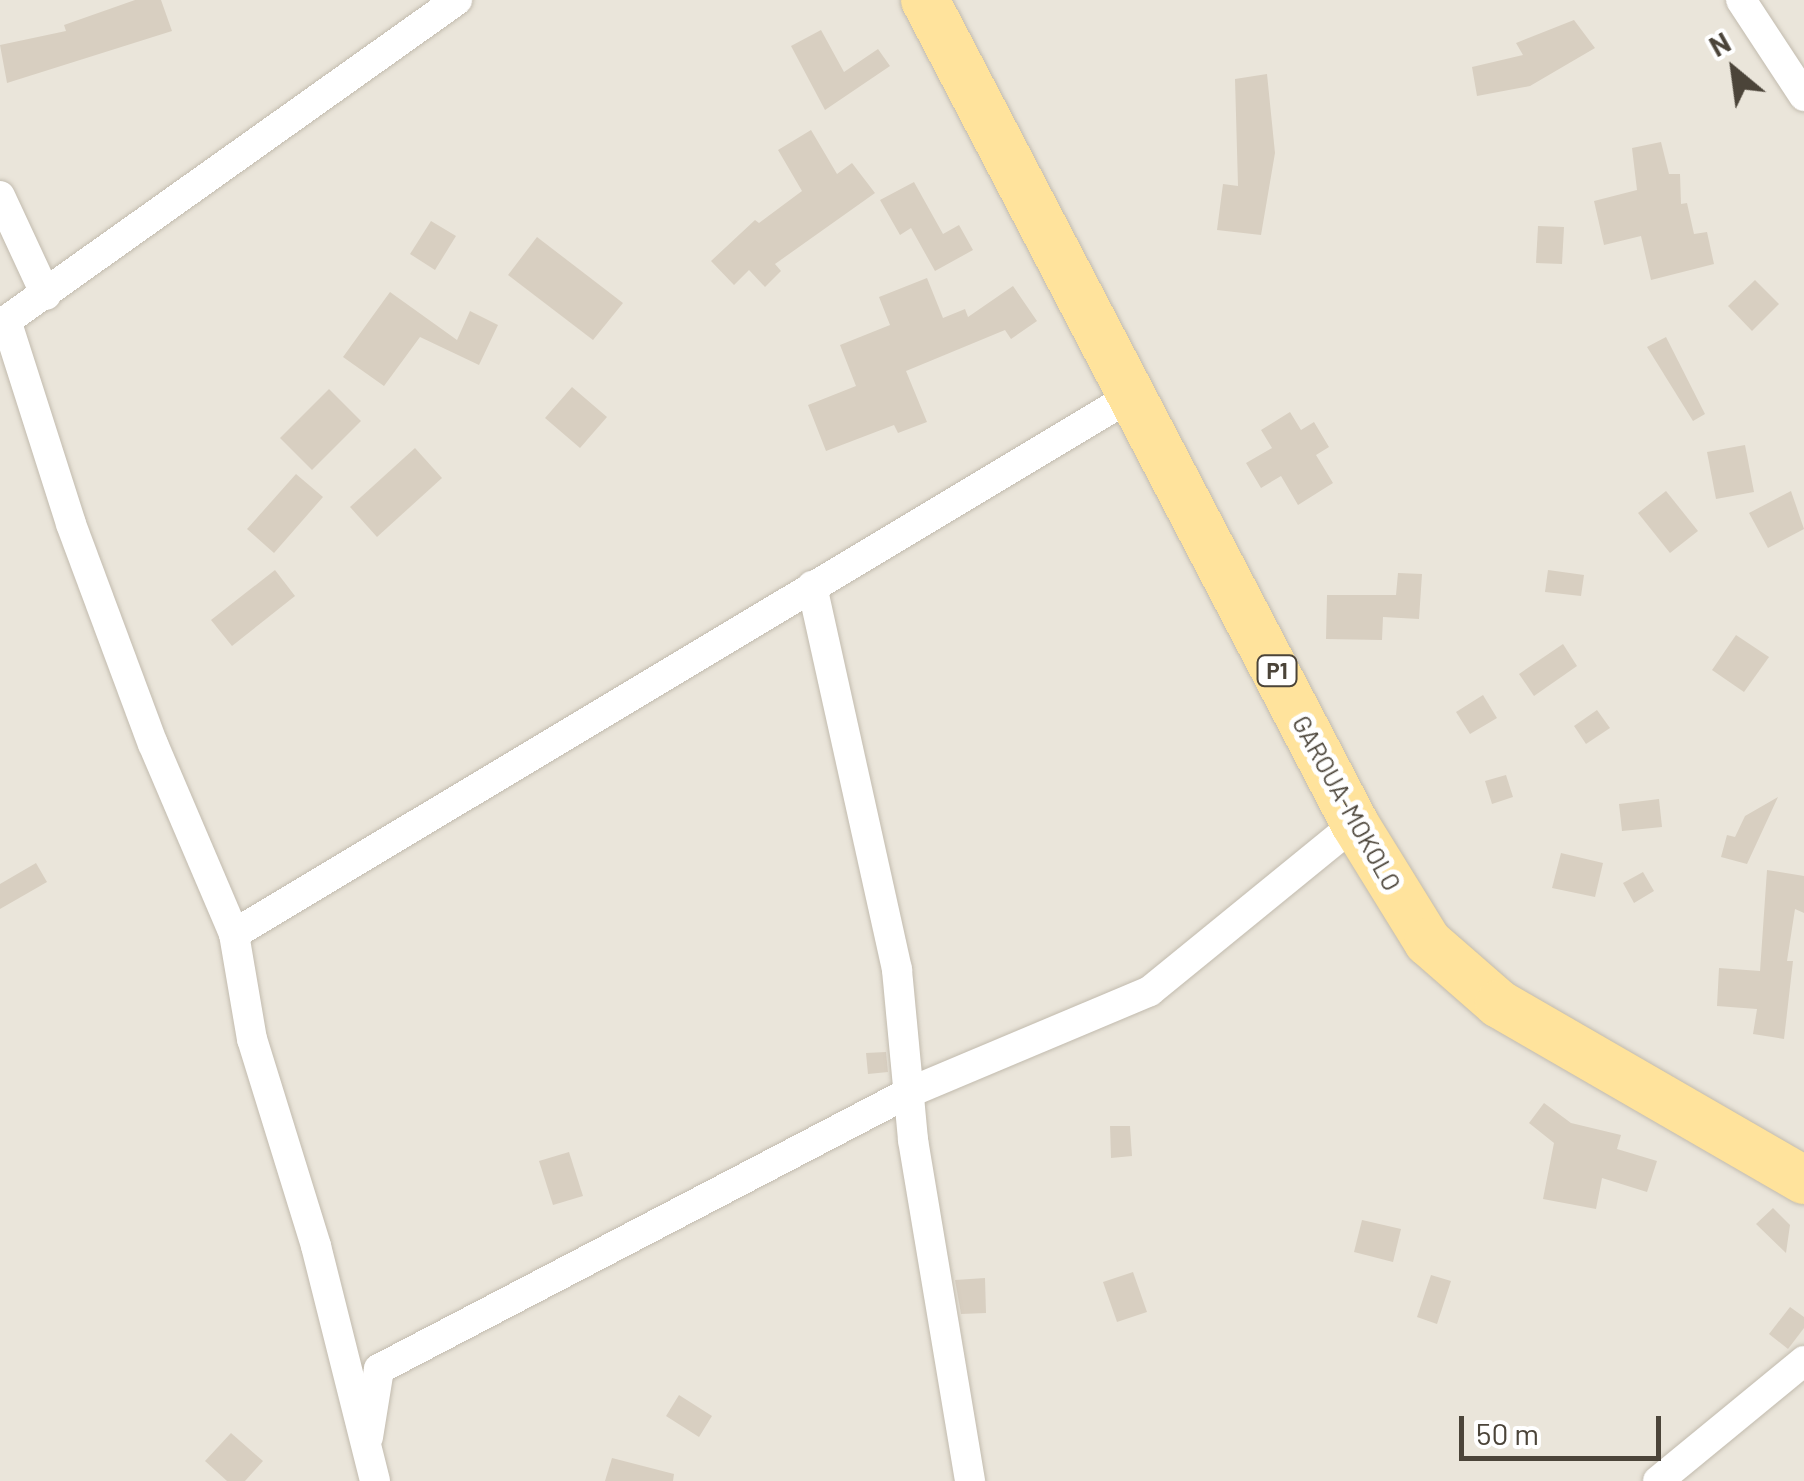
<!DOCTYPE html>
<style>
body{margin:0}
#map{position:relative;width:1804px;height:1481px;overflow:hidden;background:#f6f3ec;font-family:Barlow,sans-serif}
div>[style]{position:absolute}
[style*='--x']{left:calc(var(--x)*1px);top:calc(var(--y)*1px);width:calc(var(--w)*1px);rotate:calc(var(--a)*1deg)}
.residential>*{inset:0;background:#eae5da}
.building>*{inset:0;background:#d8cfc1}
.roads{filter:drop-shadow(0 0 2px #c2bbae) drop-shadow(0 0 2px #c2bbae)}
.minor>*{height:30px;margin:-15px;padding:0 15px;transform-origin:15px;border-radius:15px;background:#fff}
.primary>*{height:48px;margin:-24px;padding:0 24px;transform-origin:24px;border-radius:24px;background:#ffe39c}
span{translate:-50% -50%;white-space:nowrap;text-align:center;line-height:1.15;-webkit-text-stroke:10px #fff;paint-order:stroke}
.shield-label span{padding:2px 8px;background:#fff;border:2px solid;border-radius:8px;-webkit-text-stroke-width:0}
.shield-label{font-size:22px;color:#4b4439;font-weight:700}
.street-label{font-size:25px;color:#4b4439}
.north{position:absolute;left:1684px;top:20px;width:100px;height:100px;-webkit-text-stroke:8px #fff;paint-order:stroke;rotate:331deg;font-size:28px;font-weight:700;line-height:40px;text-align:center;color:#4b4439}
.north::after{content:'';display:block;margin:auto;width:35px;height:45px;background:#4b4439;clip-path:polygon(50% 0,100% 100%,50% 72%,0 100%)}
.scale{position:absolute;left:1459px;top:1416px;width:202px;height:45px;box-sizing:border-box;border:5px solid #4b4439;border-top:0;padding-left:12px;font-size:30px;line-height:35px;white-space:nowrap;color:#4b4439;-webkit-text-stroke:8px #fff;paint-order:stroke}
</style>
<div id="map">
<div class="residential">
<div style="clip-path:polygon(0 0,1804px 0,1804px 1481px,0 1481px)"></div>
</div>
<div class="building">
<div style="clip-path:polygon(135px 0,161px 0,172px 31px,7px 83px,0 45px,66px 31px,64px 25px)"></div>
<div style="clip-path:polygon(1574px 20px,1595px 48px,1530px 86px,1477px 96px,1472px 67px,1523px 55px,1516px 43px)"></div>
<div style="clip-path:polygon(821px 30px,844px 72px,878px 49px,890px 66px,825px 110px,791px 46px)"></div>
<div style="clip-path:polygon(1267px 74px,1275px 153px,1261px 235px,1217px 230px,1223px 184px,1238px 186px,1235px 79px)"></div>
<div style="clip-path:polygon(811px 130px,837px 174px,852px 163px,875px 193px,775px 264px,781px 271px,765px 287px,749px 270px,734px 285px,711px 261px,755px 220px,759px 223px,802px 191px,778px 150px)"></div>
<div style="clip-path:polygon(1661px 142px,1669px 174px,1680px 174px,1681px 204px,1687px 203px,1694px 234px,1707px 232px,1714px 264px,1651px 280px,1641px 236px,1604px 245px,1594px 201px,1637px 190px,1632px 148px)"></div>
<div style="clip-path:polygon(914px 182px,943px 234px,959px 225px,973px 250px,935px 271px,911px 228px,900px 235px,880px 200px)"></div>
<div style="clip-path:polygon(431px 221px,456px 236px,435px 270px,410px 254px)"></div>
<div style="clip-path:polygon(1538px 226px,1564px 227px,1562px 264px,1536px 263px)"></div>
<div style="clip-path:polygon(537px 237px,623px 303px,593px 340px,508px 275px)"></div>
<div style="clip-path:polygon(927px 278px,943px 318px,965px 309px,968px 317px,1013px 286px,1037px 321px,1011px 339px,1005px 330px,906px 371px,927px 422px,898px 433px,894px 425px,826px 451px,808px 405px,856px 386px,840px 345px,890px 325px,879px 297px)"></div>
<div style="clip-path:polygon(1755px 280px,1779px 304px,1752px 331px,1728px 306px)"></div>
<div style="clip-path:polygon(390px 292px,457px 340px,470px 311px,498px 325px,479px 365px,420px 337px,384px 386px,343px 357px)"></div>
<div style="clip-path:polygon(1666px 337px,1705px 414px,1693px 421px,1647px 347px)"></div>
<div style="clip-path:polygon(572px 387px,607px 417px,580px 448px,545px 418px)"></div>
<div style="clip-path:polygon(329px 389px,361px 421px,312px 470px,280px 438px)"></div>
<div style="clip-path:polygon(1290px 412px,1301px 430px,1314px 422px,1329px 447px,1316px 455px,1333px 483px,1298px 505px,1281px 476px,1261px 488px,1246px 463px,1272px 448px,1261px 430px)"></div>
<div style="clip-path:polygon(1745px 445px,1754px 492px,1716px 499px,1707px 452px)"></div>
<div style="clip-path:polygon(415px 448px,442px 478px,377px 537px,350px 507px)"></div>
<div style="clip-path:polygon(296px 474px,323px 497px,274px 553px,247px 529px)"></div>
<div style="clip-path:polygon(1666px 491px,1698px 531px,1670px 553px,1638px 513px)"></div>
<div style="clip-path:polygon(1791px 491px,1804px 529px,1768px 548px,1749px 513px)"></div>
<div style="clip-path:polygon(275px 570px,295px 596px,232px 646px,211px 620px)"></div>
<div style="clip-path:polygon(1548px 570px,1584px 575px,1581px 596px,1545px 592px)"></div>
<div style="clip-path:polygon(1398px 573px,1422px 574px,1419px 619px,1383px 617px,1382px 640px,1326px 639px,1327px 595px,1396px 595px)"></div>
<div style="clip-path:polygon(1736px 635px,1769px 657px,1744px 692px,1712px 670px)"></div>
<div style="clip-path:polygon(1563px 644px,1577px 666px,1534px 696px,1519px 674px)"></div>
<div style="clip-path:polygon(1483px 695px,1497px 718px,1470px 734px,1456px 712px)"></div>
<div style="clip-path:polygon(1597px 710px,1610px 728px,1586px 744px,1574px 726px)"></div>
<div style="clip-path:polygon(1506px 775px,1513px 797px,1492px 804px,1485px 781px)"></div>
<div style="clip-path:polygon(1778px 797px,1747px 864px,1721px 857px,1727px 835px,1735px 837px,1745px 816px)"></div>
<div style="clip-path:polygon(1659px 799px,1662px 827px,1622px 831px,1619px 804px)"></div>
<div style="clip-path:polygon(1561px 853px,1603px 863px,1595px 897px,1552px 888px)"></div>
<div style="clip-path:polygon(36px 863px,47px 882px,0 909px,0 884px)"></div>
<div style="clip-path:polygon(1767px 870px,1804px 876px,1804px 913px,1795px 909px,1787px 961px,1793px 961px,1784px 1039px,1753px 1034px,1757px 1009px,1717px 1006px,1719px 968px,1760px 971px)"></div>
<div style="clip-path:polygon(1643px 872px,1654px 891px,1634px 903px,1623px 883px)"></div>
<div style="clip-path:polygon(886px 1052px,888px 1072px,868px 1074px,866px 1053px)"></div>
<div style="clip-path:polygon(1544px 1103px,1571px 1123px,1621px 1135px,1617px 1149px,1657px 1161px,1647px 1192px,1602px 1178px,1596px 1209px,1543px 1199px,1554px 1143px,1529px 1123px)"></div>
<div style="clip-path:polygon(1110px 1126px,1130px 1126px,1132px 1156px,1111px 1158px)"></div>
<div style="clip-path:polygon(569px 1152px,583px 1196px,553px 1205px,539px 1161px)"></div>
<div style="clip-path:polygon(1773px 1208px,1790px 1225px,1786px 1253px,1756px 1224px)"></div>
<div style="clip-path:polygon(1362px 1220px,1401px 1229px,1393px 1262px,1354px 1252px)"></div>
<div style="clip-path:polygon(1133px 1272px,1147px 1312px,1117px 1322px,1103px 1282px)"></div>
<div style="clip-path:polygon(1431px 1275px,1451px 1281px,1437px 1324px,1417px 1317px)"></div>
<div style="clip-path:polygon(985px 1278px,986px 1313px,961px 1314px,955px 1280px)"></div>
<div style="clip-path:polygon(1790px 1307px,1804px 1317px,1804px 1328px,1788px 1349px,1769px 1334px)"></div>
<div style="clip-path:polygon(679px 1395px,712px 1416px,699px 1437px,666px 1416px)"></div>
<div style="clip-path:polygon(231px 1433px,263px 1461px,245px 1481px,227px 1481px,205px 1461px)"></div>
<div style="clip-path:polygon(612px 1458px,674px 1474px,673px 1481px,605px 1481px)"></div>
</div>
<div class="roads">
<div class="minor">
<div style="--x:1741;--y:0;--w:115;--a:56.7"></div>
<div style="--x:0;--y:196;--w:109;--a:65.1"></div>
<div style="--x:6;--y:320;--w:214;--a:72.3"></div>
<div style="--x:71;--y:524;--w:235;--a:69.6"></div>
<div style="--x:153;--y:744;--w:207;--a:66.9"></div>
<div style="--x:234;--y:934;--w:107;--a:80.3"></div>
<div style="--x:252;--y:1039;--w:217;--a:72.8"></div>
<div style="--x:316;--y:1246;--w:242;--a:75.9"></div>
<div style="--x:0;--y:325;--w:561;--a:-35.42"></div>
<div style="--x:812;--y:586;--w:393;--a:77.5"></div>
<div style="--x:897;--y:970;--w:171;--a:84.6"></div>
<div style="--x:913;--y:1140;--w:346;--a:80.5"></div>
<div style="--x:234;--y:934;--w:1050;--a:-30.94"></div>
<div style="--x:368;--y:1437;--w:69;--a:-80.8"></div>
<div style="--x:379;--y:1369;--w:599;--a:-27.55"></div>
<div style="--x:910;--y:1092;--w:260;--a:-22.8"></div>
<div style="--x:1150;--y:991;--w:264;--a:-39.2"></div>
<div style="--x:1658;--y:1481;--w:189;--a:-39.4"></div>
</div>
<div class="primary">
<div style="--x:925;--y:0;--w:929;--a:62.44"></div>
<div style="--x:1355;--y:824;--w:139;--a:58.3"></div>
<div style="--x:1428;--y:942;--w:94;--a:41.1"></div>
<div style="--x:1499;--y:1004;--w:352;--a:30"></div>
</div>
</div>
<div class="shield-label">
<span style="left:1277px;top:671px">P1</span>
</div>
<div class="street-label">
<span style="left:1347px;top:803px;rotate:61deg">GAROUA-MOKOLO</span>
</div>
<div class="north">N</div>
<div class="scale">50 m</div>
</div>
